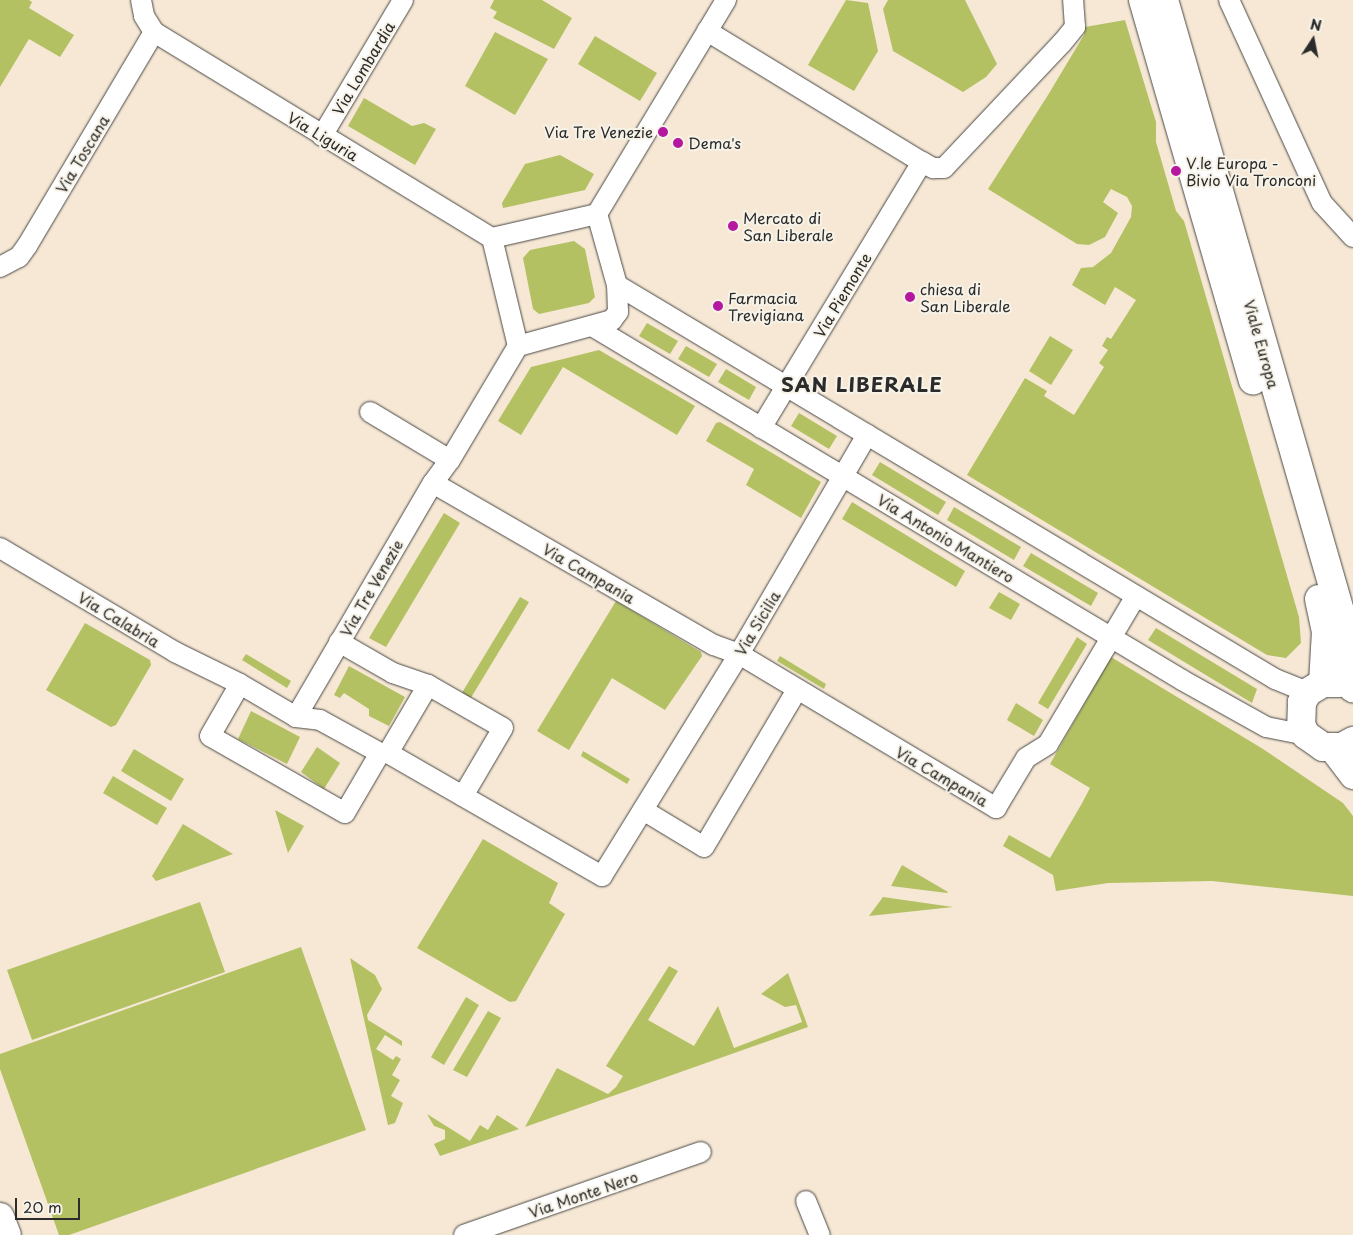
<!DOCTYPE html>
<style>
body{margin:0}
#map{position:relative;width:1353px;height:1235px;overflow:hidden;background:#f6e8d5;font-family:"Playpen Sans",sans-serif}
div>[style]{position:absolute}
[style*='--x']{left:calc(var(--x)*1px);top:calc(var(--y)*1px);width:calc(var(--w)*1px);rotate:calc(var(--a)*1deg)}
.green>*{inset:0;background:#b3c163}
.roads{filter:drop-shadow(0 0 1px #494744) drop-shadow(0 0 1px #494744)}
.street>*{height:20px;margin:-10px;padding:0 10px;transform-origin:10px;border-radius:10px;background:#fff}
.secondary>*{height:28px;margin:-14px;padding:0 14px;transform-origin:14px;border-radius:14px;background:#fff}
.primary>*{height:28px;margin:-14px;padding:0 14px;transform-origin:14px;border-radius:14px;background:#fff}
.dots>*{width:14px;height:14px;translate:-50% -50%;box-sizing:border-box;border:2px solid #f7f3e8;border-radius:50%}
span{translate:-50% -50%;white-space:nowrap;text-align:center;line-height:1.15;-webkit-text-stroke:4px #f7f3e8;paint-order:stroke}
.street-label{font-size:15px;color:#2b2b2b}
.poi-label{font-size:15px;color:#2b2b2b}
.right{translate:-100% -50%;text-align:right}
.left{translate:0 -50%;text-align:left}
.district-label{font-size:20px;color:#2b2b2b;font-weight:700;letter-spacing:1px}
.north{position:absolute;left:1288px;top:15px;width:50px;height:50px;-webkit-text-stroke:4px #f7f3e8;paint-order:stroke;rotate:11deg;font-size:14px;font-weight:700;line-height:20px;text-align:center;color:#2b2b2b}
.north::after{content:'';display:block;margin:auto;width:18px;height:22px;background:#2b2b2b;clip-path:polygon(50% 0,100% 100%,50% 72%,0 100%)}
.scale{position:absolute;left:15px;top:1198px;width:65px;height:22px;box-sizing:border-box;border:2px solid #2b2b2b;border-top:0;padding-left:6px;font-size:15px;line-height:18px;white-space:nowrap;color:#2b2b2b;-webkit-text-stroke:4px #f7f3e8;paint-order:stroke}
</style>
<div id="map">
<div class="green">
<div style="clip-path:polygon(0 0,29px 0,32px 2px,29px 8px,74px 35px,60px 57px,29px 39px,0 87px)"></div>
<div style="clip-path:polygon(494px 0,542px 0,572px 18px,554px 49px,493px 18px,497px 12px,490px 8px)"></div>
<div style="clip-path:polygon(846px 0,868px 3px,878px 51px,854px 91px,808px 65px)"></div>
<div style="clip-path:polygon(888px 0,965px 0,997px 64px,986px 77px,963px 92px,893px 51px,883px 9px)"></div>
<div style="clip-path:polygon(1125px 20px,1156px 122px,1156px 142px,1176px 211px,1184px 221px,1299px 617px,1301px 643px,1286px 658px,1267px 655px,967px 475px,1025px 378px,1047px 391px,1044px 396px,1074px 415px,1104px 367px,1099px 363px,1108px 350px,1102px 346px,1107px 337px,1111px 339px,1136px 300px,1115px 287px,1105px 305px,1072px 285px,1081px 268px,1093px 267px,1111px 253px,1131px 217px,1132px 206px,1127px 197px,1111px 189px,1103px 202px,1118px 213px,1105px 237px,1089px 245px,1077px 244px,988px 189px,1048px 95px,1084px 35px,1085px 27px)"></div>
<div style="clip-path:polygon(495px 32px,548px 59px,515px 115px,465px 86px)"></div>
<div style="clip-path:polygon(595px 36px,657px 73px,640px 101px,578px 64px)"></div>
<div style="clip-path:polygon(364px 98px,412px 126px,424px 123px,436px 129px,415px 165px,348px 126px)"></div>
<div style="clip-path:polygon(560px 155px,594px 174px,585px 190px,503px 208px,502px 203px,525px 164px)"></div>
<div style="clip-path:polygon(574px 241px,585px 249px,595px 297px,589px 303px,539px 314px,533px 309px,523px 258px,530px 250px)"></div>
<div style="clip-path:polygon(647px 323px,678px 341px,670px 354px,639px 336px)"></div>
<div style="clip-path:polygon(1050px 336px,1073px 350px,1051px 385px,1029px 371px)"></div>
<div style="clip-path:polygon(686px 346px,717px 364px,709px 377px,678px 359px)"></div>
<div style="clip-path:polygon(599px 350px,695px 406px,677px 435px,563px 367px,521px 435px,498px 421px,531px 367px)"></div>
<div style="clip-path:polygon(726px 369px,756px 387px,749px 400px,718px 382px)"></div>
<div style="clip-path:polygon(799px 413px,837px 436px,829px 449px,791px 426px)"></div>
<div style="clip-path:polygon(720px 422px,821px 482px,801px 518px,746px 485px,754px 469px,706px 441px,716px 423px)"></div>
<div style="clip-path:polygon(880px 462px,946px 502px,938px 515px,872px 475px)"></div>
<div style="clip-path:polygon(852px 502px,965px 571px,956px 587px,842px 519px)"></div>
<div style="clip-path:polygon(954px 507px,1021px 547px,1014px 560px,947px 520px)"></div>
<div style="clip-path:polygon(444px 513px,460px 523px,386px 647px,369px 638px)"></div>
<div style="clip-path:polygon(1031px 553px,1098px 593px,1091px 606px,1023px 566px)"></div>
<div style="clip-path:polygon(999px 592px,1020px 604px,1011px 620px,989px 608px)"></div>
<div style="clip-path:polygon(520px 597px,529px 602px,469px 701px,460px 696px)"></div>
<div style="clip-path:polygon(616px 601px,701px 652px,702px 656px,665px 710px,612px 678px,569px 750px,537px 731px)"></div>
<div style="clip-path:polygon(85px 623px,150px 660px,151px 665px,116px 725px,111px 727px,46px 690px)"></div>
<div style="clip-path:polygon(1156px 628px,1257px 689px,1252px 703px,1148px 640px)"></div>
<div style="clip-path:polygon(1077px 637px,1087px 644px,1048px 709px,1038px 703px)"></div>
<div style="clip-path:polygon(246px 654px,291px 681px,287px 688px,242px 660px)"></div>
<div style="clip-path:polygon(780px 656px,826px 684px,824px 689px,777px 661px)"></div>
<div style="clip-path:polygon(1111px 657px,1263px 749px,1343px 803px,1353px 816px,1353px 896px,1212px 881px,1108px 883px,1056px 891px,1053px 875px,1003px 846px,1009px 835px,1050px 858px,1081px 805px,1090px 788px,1050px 764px)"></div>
<div style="clip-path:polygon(349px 666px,405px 697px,389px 726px,369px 716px,369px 709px,344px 693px,340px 698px,334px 695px)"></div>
<div style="clip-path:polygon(1016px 703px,1043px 720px,1034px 736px,1007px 720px)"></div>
<div style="clip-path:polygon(251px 711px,300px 737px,287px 764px,238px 739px)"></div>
<div style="clip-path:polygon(317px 747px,340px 763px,324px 789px,301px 772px)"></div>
<div style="clip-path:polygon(134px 749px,184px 779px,171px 801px,121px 771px)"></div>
<div style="clip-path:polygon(583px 751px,630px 779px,627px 784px,581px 756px)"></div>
<div style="clip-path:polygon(113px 776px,167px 808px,157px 825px,103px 793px)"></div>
<div style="clip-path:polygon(275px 810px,304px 826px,288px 853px)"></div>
<div style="clip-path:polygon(183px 824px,233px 854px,156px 881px,152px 876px)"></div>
<div style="clip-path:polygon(483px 839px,558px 883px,549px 903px,565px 914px,516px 1001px,510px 1002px,417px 948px)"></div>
<div style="clip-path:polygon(902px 865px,948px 892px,947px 893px,891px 886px)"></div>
<div style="clip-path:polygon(883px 897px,953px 907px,869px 916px)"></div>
<div style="clip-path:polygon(200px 902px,225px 972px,32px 1040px,7px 970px)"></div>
<div style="clip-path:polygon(301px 947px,366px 1130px,69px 1235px,59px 1235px,0 1069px,0 1054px)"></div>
<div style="clip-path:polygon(350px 958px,375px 975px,382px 989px,367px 1015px,368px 1020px,402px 1041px,402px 1046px,385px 1035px,376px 1049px,393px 1060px,396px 1056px,401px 1059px,392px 1075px,400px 1080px,391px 1096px,403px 1103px,395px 1123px,388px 1125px)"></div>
<div style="clip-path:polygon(669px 966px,678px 971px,648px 1020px,694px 1046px,718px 1006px,734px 1048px,802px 1022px,796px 1005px,785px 1007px,761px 994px,788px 973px,808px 1027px,525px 1127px,557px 1068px,608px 1094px,616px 1087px,623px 1076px,606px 1066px)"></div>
<div style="clip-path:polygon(466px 997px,479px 1005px,444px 1065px,431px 1057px)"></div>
<div style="clip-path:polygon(488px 1011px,501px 1018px,467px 1077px,453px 1070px)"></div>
<div style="clip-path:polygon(427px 1114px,470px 1141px,480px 1125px,488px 1130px,497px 1115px,519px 1129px,440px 1156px,434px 1144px,445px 1139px,445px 1130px,434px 1126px)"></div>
</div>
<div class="roads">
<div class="street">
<div style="--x:141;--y:0;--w:16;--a:79"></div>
<div style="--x:144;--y:16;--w:19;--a:58"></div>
<div style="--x:154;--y:32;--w:396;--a:31.4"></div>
<div style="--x:1229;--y:0;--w:223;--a:65.4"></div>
<div style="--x:1322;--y:203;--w:46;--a:47.6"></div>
<div style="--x:707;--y:31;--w:252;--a:31.4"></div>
<div style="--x:922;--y:162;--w:13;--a:29"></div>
<div style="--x:933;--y:168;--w:11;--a:0"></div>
<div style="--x:944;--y:168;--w:172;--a:-46.7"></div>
<div style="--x:1062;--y:43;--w:21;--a:-51"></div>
<div style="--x:1075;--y:27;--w:27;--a:-94"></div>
<div style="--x:322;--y:136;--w:158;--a:-59.2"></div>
<div style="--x:597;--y:214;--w:250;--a:-58.9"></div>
<div style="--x:492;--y:238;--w:111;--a:76.5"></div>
<div style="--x:492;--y:238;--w:108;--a:-12.9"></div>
<div style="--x:0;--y:267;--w:21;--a:-28"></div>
<div style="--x:19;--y:257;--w:14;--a:-54"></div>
<div style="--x:27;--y:246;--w:249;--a:-59.3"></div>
<div style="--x:617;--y:285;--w:767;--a:30.91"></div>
<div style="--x:1275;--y:679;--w:35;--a:22"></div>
<div style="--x:592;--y:326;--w:688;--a:30.96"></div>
<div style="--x:1182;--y:680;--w:96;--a:29.2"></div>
<div style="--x:1266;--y:727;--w:41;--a:11.3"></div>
<div style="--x:518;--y:346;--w:98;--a:-15.5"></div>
<div style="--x:612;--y:320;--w:10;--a:-53"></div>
<div style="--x:618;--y:312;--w:27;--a:-92"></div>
<div style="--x:617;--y:285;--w:74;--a:-105.7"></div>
<div style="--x:370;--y:412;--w:93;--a:31"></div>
<div style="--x:761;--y:428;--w:311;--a:-58.8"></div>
<div style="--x:433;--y:483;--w:324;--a:30"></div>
<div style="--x:714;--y:645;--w:27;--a:20"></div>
<div style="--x:739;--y:654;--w:300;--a:30.9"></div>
<div style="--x:996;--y:808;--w:58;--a:-59"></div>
<div style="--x:1026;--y:758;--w:26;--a:-32"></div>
<div style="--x:1048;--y:744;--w:172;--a:-59.3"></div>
<div style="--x:0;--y:548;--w:204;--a:30.7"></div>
<div style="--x:175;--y:652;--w:72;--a:26.2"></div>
<div style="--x:339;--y:642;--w:62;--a:29.9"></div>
<div style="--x:393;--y:673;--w:37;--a:19"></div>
<div style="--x:428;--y:685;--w:86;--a:29.8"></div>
<div style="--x:503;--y:728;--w:79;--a:120.5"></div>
<div style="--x:240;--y:684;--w:65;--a:30.5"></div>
<div style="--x:296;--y:717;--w:24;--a:7"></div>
<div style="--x:320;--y:720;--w:68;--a:28.8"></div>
<div style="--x:380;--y:753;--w:69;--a:120.3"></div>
<div style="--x:345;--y:813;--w:155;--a:-150.3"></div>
<div style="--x:210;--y:736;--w:60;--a:-60"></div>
<div style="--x:296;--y:717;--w:271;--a:-59.7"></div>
<div style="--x:433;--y:483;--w:29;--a:-54"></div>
<div style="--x:450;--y:460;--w:133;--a:-59.2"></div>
<div style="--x:380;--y:753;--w:8;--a:0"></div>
<div style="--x:388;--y:753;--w:247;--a:29.9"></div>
<div style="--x:602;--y:876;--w:261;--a:-58.3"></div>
<div style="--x:739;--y:654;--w:254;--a:-59.7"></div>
<div style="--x:388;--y:753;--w:79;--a:-59.5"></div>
<div style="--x:643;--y:810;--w:71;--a:31.2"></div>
<div style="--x:704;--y:847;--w:182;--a:-59.4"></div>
<div style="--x:806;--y:1201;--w:37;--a:68"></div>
<div style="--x:464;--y:1235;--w:251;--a:-19.3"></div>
</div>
<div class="secondary">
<div style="--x:1143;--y:0;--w:396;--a:73.9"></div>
<div style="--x:1164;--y:0;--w:650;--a:73.93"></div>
<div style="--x:1344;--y:625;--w:64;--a:81.9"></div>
<div style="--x:1319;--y:599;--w:33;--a:78"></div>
<div style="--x:1326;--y:631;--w:52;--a:93.3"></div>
<div style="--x:1340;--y:683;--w:17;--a:180"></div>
<div style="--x:1323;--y:683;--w:17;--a:149"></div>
<div style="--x:1308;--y:692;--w:12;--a:121"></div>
<div style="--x:1302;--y:702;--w:23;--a:92"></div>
<div style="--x:1301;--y:725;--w:11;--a:63"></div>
<div style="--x:1306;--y:735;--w:21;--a:35"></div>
<div style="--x:1323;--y:747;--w:19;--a:0"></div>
<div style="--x:1342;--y:747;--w:13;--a:-29"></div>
<div style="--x:1333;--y:748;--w:34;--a:53"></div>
</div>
<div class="primary">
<div style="--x:0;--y:1217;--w:19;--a:69"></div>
</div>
</div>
<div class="dots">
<div style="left:663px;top:132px;background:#b5179e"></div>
<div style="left:678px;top:143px;background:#b5179e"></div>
<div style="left:1176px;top:171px;background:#b5179e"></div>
<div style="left:733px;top:226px;background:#b5179e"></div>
<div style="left:910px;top:297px;background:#b5179e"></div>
<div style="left:718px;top:306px;background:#b5179e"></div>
</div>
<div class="street-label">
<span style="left:363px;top:68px;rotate:-59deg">Via Lombardia</span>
<span style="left:323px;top:136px;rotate:31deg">Via Liguria</span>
<span style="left:82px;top:154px;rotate:-59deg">Via Toscana</span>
<span style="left:842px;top:295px;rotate:-59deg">Via Piemonte</span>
<span style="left:1262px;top:344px;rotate:74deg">Viale Europa</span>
<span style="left:946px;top:538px;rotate:31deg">Via Antonio Mantiero</span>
<span style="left:589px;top:573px;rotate:30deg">Via Campania</span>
<span style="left:371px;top:588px;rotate:-60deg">Via Tre Venezie</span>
<span style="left:119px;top:619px;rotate:31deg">Via Calabria</span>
<span style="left:757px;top:623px;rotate:-59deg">Via Sicilia</span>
<span style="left:942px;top:776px;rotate:30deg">Via Campania</span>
<span style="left:583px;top:1194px;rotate:-19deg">Via Monte Nero</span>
</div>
<div class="poi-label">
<span class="right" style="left:653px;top:132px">Via Tre Venezie</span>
<span class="left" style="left:688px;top:143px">Dema's</span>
<span class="left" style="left:1186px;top:171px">V.le Europa -<br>Bivio Via Tronconi</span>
<span class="left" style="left:743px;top:226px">Mercato di<br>San Liberale</span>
<span class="left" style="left:920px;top:297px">chiesa di<br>San Liberale</span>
<span class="left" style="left:728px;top:306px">Farmacia<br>Trevigiana</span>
</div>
<div class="district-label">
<span style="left:862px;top:384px">SAN LIBERALE</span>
</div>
<div class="north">N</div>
<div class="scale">20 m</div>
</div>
